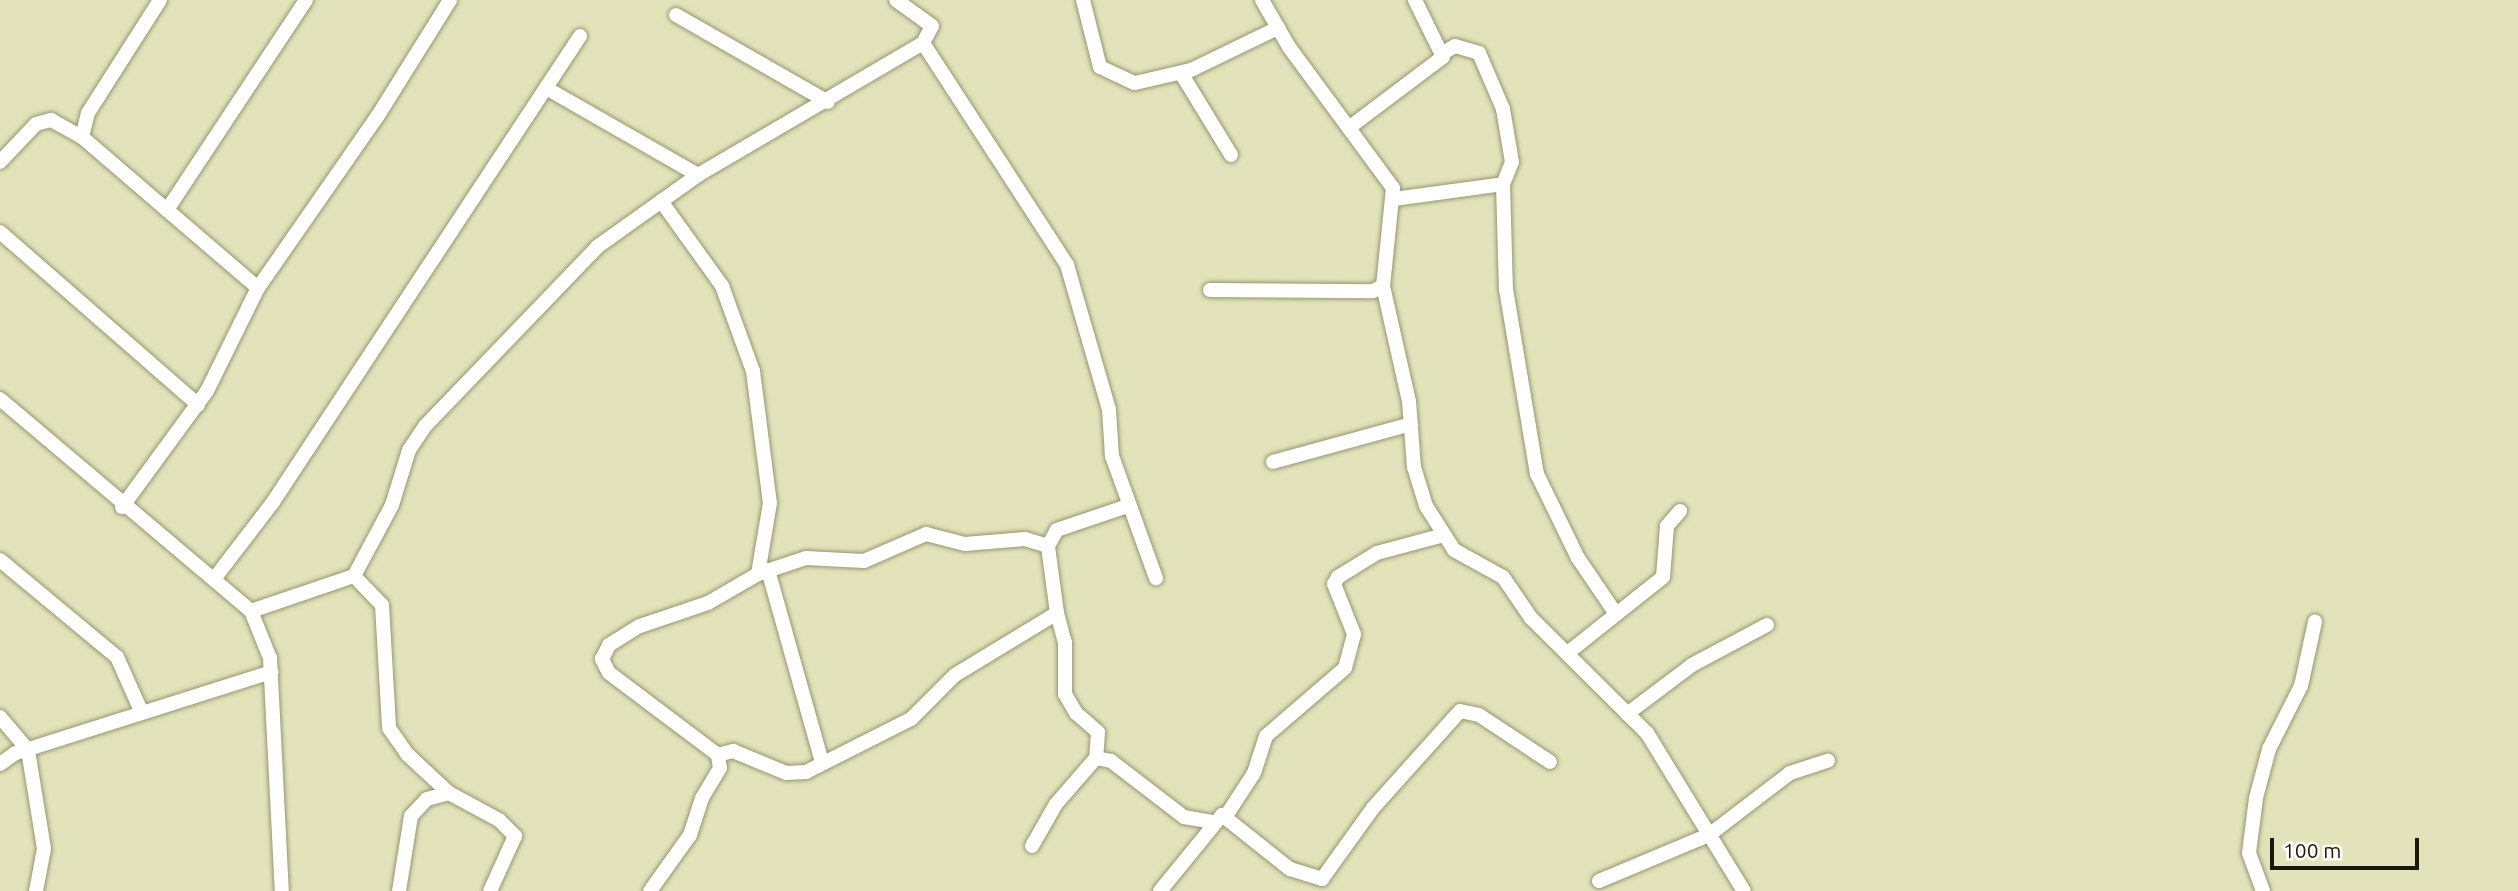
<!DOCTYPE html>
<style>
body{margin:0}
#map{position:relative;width:2518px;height:891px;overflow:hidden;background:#e3e3bb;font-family:Ubuntu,sans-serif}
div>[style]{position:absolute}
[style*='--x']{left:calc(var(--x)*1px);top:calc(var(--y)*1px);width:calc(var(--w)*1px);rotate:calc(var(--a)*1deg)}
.roads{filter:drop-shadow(0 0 2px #969670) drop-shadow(0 0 2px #969670)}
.minor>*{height:14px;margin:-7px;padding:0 7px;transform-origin:7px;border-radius:7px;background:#fff}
span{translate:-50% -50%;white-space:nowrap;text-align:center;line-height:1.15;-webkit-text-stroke:7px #fff;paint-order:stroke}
.scale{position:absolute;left:2270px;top:838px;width:149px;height:32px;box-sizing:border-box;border:4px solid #19190a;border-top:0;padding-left:9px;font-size:21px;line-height:24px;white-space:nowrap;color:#19190a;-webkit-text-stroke:5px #fff;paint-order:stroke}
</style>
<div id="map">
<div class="roads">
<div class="minor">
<div style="--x:1083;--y:0;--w:69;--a:75.8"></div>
<div style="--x:1100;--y:67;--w:38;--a:25"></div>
<div style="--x:1135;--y:83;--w:57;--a:-13.1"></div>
<div style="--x:1191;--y:70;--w:97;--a:-25.8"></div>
<div style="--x:1262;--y:0;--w:54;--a:60.1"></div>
<div style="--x:1289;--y:47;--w:175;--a:53.6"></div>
<div style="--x:1393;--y:188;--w:99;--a:95.8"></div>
<div style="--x:1383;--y:286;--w:118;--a:77.3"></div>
<div style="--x:1409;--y:401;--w:66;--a:85.7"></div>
<div style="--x:1414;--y:467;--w:41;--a:72.9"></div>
<div style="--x:1426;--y:506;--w:52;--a:57.5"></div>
<div style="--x:1454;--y:550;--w:56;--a:28.9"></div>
<div style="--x:1503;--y:577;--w:50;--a:55.7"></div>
<div style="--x:1531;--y:618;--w:163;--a:44.8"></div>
<div style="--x:1647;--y:733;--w:185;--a:58.5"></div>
<div style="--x:676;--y:15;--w:175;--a:29.8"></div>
<div style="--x:923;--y:43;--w:265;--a:57"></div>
<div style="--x:1067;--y:265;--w:151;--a:73.8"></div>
<div style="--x:1109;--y:410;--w:46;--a:86.3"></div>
<div style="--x:1112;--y:456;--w:130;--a:70.2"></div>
<div style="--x:1443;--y:53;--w:14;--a:-30"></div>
<div style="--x:1455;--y:46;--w:25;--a:16"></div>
<div style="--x:1479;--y:53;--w:61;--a:66.8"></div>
<div style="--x:1503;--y:109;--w:54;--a:80.4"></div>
<div style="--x:1512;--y:162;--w:24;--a:112"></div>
<div style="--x:1503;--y:184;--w:105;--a:88.4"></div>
<div style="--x:1506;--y:289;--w:188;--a:80.5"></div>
<div style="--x:1537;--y:474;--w:93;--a:64"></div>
<div style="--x:1578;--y:558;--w:68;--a:55.8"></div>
<div style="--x:1181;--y:73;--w:96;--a:58.6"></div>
<div style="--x:546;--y:88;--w:175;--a:29.8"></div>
<div style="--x:1350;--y:127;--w:116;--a:-37"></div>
<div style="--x:1443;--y:57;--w:64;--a:-116.2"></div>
<div style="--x:82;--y:137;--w:25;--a:-76"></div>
<div style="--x:88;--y:113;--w:134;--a:-57.5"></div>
<div style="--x:0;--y:162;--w:52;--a:-46.5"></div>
<div style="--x:36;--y:124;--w:16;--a:-15"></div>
<div style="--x:51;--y:120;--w:35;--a:29"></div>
<div style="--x:82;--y:137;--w:112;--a:40.7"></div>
<div style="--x:1394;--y:199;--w:110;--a:-7.8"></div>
<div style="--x:661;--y:201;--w:105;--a:54.3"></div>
<div style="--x:722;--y:286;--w:90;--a:70"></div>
<div style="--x:753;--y:371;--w:133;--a:82.7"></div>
<div style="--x:770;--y:503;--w:72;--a:99.6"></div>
<div style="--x:0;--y:232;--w:263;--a:41.1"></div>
<div style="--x:258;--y:288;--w:208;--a:-55.2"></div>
<div style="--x:377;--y:117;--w:138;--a:-58"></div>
<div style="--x:1210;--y:290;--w:163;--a:0.4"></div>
<div style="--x:1373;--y:291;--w:11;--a:-27"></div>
<div style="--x:0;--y:399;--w:329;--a:40.2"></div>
<div style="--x:251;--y:611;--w:51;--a:68"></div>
<div style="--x:270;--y:658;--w:233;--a:87.1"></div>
<div style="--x:1273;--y:462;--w:143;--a:-15.4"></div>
<div style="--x:122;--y:507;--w:144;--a:-53.8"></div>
<div style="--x:207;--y:391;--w:115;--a:-63.7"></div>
<div style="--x:258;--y:288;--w:120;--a:-139.4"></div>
<div style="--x:167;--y:210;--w:252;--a:-56.5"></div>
<div style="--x:0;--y:560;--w:152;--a:39.7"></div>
<div style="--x:117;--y:657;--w:61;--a:65.9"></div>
<div style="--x:768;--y:570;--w:199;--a:74.3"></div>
<div style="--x:354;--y:576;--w:40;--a:46"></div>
<div style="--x:382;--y:605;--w:123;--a:86.7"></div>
<div style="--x:389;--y:728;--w:32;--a:55"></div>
<div style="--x:407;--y:754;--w:57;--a:42.9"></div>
<div style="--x:449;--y:793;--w:57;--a:28.4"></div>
<div style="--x:499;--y:820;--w:23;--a:45"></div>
<div style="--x:515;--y:836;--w:60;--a:114.4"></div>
<div style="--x:214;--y:579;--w:97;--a:-52.5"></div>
<div style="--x:273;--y:502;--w:558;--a:-56.62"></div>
<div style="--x:251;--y:611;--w:109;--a:-18.8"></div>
<div style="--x:354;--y:576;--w:81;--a:-61.8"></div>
<div style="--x:392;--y:505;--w:58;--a:-72.8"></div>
<div style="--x:409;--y:450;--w:30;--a:-56"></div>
<div style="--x:426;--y:425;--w:247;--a:-46.1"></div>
<div style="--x:597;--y:247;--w:124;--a:-35.5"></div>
<div style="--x:698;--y:175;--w:261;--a:-30.4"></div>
<div style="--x:923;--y:43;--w:19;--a:-62"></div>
<div style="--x:932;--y:26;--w:44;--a:-144.2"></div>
<div style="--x:1057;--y:613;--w:30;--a:75"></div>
<div style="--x:1065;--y:642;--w:52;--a:90"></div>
<div style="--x:1065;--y:694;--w:22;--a:60"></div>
<div style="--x:1076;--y:713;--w:29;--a:41"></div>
<div style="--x:1098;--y:732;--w:26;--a:94"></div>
<div style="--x:1570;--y:651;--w:119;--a:-38.5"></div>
<div style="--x:1663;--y:577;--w:51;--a:-85.5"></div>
<div style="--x:1667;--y:526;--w:20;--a:-49"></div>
<div style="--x:1627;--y:714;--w:81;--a:-37"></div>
<div style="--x:1692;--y:665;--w:85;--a:-28.1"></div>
<div style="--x:0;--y:717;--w:43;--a:49.7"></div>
<div style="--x:28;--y:750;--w:100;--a:80.8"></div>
<div style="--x:44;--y:849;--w:43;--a:100.8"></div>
<div style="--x:718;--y:755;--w:16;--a:-15"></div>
<div style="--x:733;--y:751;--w:57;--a:22.5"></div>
<div style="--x:786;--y:773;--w:20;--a:-3"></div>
<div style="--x:806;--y:772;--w:118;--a:-26.8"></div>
<div style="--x:911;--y:719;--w:62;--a:-45"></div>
<div style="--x:955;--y:675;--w:119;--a:-31.3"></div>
<div style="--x:1057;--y:613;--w:68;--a:-97.7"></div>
<div style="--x:1048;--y:546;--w:18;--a:-61"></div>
<div style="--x:1057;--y:530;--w:75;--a:-18.7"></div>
<div style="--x:0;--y:764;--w:19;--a:-35"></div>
<div style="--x:16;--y:753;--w:268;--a:-17.6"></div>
<div style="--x:1226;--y:816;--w:51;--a:-56.9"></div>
<div style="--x:1254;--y:773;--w:39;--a:-72"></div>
<div style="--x:1266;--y:736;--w:104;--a:-40.7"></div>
<div style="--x:1345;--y:668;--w:35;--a:-75"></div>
<div style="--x:1354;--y:634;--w:54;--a:-111.8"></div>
<div style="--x:1334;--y:584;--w:8;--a:-60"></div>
<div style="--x:1338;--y:577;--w:46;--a:-31.6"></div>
<div style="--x:1377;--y:553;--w:69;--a:-15"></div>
<div style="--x:1032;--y:846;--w:48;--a:-60.3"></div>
<div style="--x:1056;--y:804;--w:61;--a:-49"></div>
<div style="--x:1096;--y:758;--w:15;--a:11"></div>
<div style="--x:1111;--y:761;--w:92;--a:37.5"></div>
<div style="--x:1184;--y:817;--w:27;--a:10"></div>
<div style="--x:1599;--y:881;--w:119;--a:-22.7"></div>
<div style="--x:1709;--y:835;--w:102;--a:-37.4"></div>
<div style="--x:1790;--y:773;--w:40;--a:-18"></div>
<div style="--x:399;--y:891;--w:76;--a:-80.9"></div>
<div style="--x:411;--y:816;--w:23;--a:-47"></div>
<div style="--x:427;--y:799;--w:23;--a:-15"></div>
<div style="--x:650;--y:891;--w:69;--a:-54.5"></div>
<div style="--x:690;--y:835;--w:39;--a:-72"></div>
<div style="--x:702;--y:798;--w:35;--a:-59"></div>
<div style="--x:720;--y:768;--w:13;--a:-99"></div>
<div style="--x:718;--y:755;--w:136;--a:-143"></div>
<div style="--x:609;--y:673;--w:16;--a:-117"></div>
<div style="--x:602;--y:659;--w:16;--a:-63"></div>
<div style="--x:609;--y:645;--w:36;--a:-32"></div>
<div style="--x:640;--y:626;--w:72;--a:-18.7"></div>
<div style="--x:708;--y:603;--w:58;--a:-30.1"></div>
<div style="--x:758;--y:574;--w:51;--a:-18.4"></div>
<div style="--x:806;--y:558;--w:58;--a:3"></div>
<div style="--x:864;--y:561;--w:68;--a:-23.5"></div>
<div style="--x:926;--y:534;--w:40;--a:14.4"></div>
<div style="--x:965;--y:544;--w:60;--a:-4.8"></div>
<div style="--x:1025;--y:539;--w:24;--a:17"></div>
<div style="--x:1160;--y:891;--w:98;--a:-50.8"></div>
<div style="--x:1222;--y:815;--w:87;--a:38.5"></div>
<div style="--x:1290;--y:869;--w:34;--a:17"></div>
<div style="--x:1322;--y:879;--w:87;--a:-54.3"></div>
<div style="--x:1373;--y:808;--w:130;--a:-48.1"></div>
<div style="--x:1460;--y:711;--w:19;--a:12"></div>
<div style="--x:1479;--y:715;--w:85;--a:33.5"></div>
<div style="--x:2263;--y:891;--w:40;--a:-110.2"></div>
<div style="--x:2249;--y:853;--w:55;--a:-82.7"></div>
<div style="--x:2256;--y:798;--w:51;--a:-75.1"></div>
<div style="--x:2269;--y:749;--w:71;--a:-63.1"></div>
<div style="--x:2301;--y:686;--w:66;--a:-77.7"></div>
</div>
</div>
<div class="scale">100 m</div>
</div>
